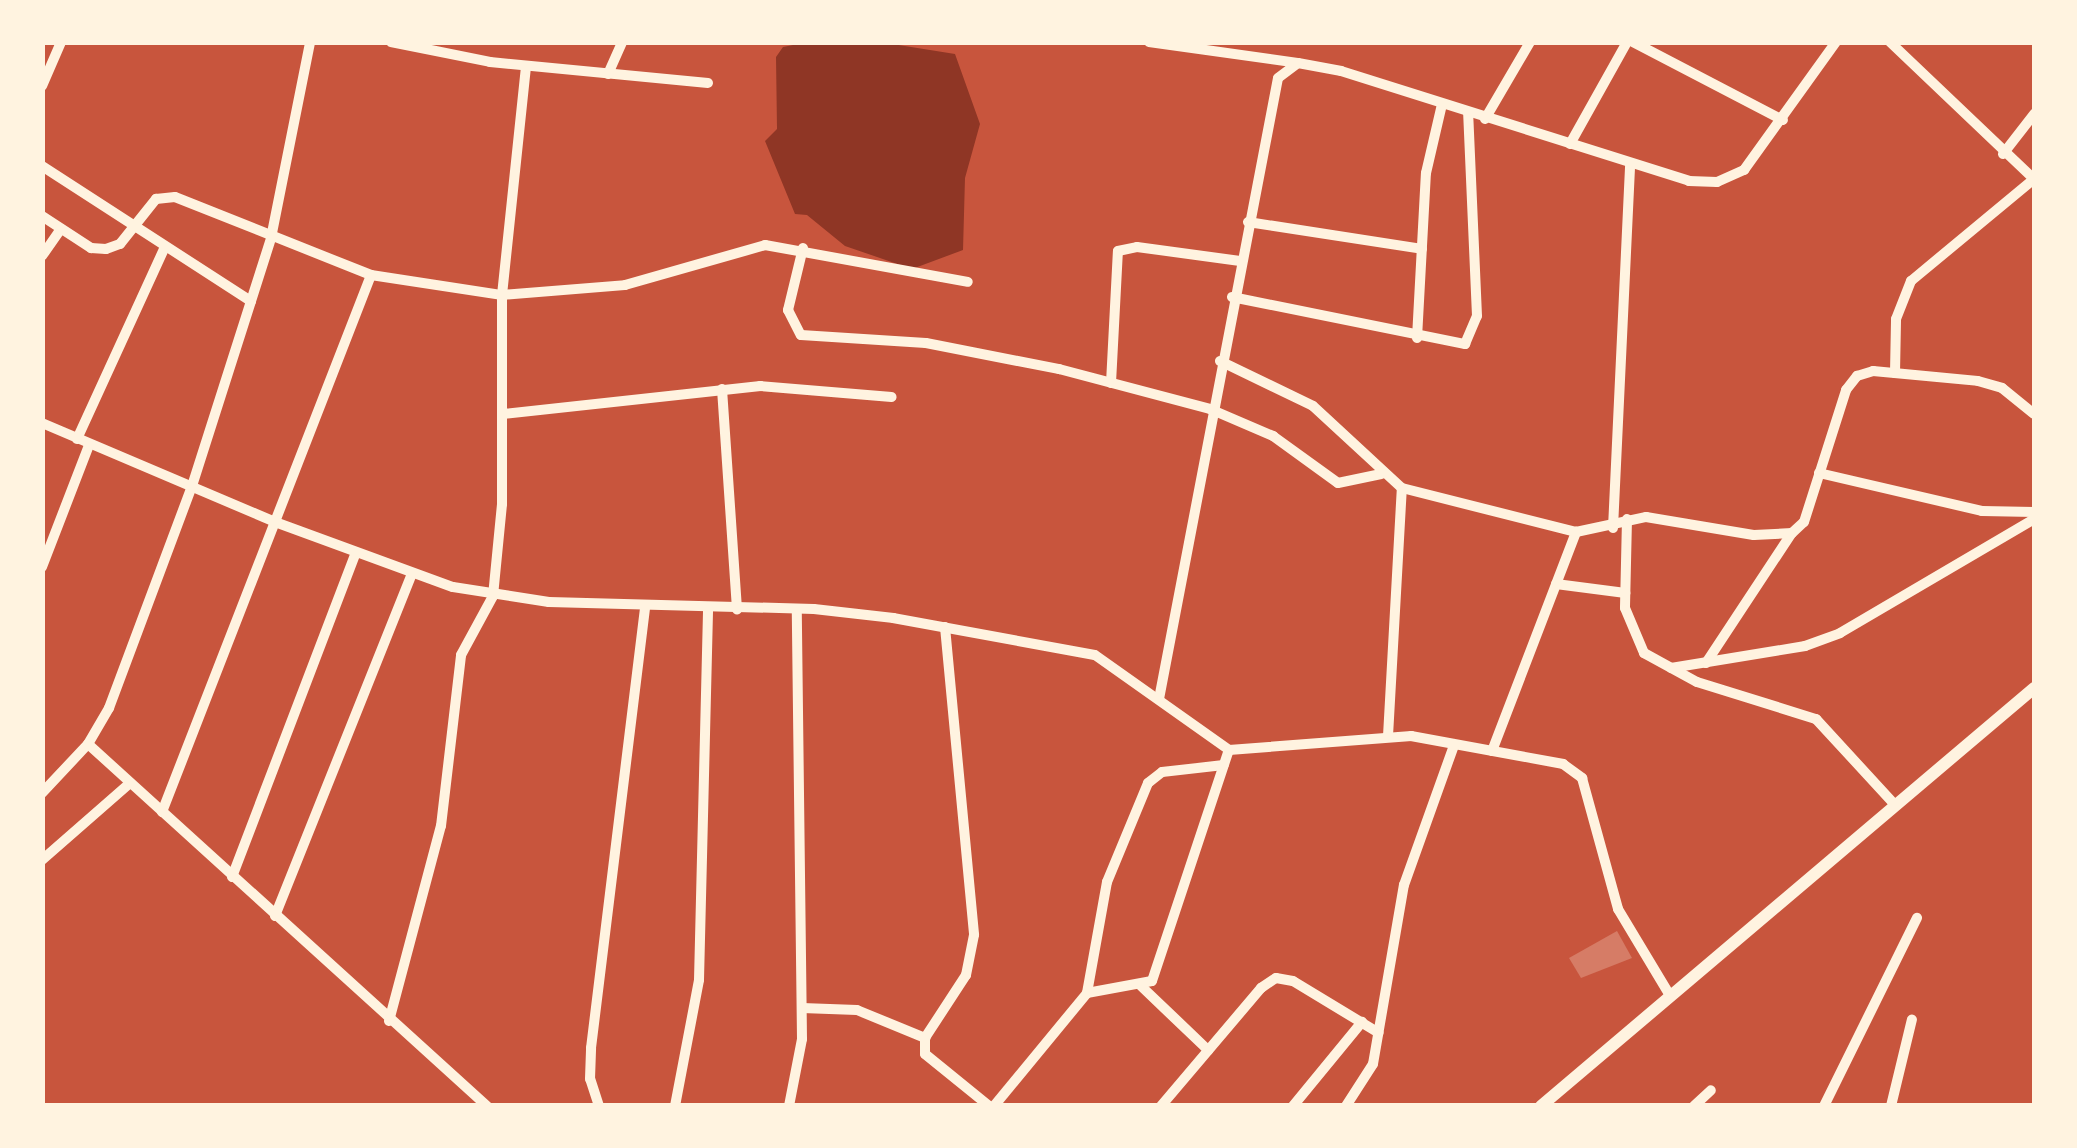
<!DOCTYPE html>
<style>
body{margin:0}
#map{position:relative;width:2077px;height:1148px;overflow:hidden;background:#c8553d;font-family:"IBM Plex Sans",sans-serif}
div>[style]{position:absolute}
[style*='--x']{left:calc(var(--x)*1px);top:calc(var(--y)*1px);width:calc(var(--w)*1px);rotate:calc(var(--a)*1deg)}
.water>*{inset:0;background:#8f3625}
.building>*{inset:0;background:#d67c66}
.minor>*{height:10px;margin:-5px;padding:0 5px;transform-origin:5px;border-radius:5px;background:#fff3e0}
.tertiary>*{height:12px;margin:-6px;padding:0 6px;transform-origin:6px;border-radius:6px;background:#fff3e0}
span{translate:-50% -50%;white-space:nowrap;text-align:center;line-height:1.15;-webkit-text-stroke:8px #fff3e0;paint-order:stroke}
.frame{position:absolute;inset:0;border:45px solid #fff3e0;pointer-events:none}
</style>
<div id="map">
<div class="water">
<div style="clip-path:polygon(803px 43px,886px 43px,955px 54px,980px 124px,965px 178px,963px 250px,912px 269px,845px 246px,807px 215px,795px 214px,765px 141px,777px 129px,776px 57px,783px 47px)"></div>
</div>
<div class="building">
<div style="clip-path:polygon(1617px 931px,1632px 958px,1581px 978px,1569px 958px)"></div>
</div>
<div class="minor">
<div style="--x:391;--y:42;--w:101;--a:11.4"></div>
<div style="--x:490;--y:62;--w:219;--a:5.5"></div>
<div style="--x:1149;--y:42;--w:150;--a:8"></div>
<div style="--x:1633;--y:42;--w:169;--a:27.5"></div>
<div style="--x:1890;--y:42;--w:199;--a:43.6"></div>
<div style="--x:608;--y:74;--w:35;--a:-66"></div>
<div style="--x:42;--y:86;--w:48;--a:-66.6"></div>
<div style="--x:1485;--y:119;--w:89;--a:-59.7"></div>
<div style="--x:1570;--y:144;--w:117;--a:-60.8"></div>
<div style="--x:2003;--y:154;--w:51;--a:-52.2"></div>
<div style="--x:42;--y:166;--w:249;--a:32.9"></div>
<div style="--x:42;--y:216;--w:59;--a:33.1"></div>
<div style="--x:91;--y:248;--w:15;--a:4"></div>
<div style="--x:106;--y:249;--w:15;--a:-20"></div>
<div style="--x:120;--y:244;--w:58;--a:-51.3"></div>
<div style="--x:156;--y:199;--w:19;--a:-6"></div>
<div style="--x:175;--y:197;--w:211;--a:21.7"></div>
<div style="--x:371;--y:275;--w:133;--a:8.7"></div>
<div style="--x:502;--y:295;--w:123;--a:-4.6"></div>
<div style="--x:625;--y:285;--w:146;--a:-15.9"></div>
<div style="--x:765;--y:245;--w:206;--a:10.3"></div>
<div style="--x:1248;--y:222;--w:176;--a:8.8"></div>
<div style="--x:803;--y:248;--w:64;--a:103.6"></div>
<div style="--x:788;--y:310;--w:28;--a:63"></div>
<div style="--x:801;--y:335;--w:125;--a:3.7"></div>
<div style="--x:926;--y:343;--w:136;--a:11.1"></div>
<div style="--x:1059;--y:369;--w:156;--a:14.8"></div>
<div style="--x:1210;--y:409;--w:69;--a:23.2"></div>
<div style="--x:1273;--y:436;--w:80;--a:35.9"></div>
<div style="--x:1338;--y:483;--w:44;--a:-11.8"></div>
<div style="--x:42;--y:256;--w:33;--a:-55"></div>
<div style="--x:1232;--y:297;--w:238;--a:11.4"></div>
<div style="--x:1465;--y:344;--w:30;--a:-67"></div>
<div style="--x:1477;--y:316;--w:203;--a:-92.5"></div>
<div style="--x:1417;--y:338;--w:165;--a:-86.9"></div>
<div style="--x:1426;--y:173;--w:71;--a:-76.9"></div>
<div style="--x:1220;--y:361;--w:103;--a:25.8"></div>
<div style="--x:1313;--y:406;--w:121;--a:42.7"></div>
<div style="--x:1402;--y:488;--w:179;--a:14.2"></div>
<div style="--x:1576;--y:532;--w:72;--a:-12.1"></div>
<div style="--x:1646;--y:517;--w:109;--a:9.5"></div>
<div style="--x:1754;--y:535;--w:38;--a:-3"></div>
<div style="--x:1792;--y:533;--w:16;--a:-43"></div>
<div style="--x:1804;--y:522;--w:139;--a:-72.3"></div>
<div style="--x:1846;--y:390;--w:18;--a:-52"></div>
<div style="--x:1857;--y:376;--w:17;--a:-17"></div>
<div style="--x:1873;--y:371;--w:105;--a:5.4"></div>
<div style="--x:1978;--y:381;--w:25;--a:16"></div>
<div style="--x:2002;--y:388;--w:41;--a:39.1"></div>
<div style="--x:1895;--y:373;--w:54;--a:-88.9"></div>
<div style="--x:1896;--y:319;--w:41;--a:-68.5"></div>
<div style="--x:1911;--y:281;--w:160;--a:-39.7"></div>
<div style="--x:1111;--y:383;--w:132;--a:-87"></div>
<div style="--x:1118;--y:251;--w:19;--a:-12"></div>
<div style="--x:1137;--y:247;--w:104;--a:7.7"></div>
<div style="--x:722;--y:389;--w:221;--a:86.1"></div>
<div style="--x:503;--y:414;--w:259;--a:-6.2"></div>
<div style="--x:760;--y:386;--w:132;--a:4.8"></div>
<div style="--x:42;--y:423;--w:253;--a:23"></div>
<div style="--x:275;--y:522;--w:189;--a:20.1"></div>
<div style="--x:453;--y:587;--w:97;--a:8.9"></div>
<div style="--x:549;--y:602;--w:265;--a:1.5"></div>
<div style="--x:814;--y:609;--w:80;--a:6.5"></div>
<div style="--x:893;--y:618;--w:205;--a:10.4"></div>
<div style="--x:1095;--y:655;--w:164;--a:35.3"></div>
<div style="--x:1229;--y:750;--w:183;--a:-4.4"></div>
<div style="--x:1411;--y:736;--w:155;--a:10.4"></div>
<div style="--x:1563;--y:764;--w:24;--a:36"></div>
<div style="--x:1582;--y:778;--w:136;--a:74.6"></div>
<div style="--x:1618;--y:909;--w:99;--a:59"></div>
<div style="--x:77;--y:439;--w:211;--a:-65.4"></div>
<div style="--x:1819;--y:473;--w:167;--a:13.1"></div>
<div style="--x:1982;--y:511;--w:52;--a:1.1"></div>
<div style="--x:1627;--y:519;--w:89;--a:91.3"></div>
<div style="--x:1625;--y:608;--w:49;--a:67.1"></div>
<div style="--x:1644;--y:653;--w:60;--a:28.7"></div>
<div style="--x:1697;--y:682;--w:125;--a:17.3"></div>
<div style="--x:1816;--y:719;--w:117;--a:47.4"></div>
<div style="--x:1613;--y:528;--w:365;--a:-87.3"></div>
<div style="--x:42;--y:567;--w:131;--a:-68.9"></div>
<div style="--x:1556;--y:584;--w:70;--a:7.4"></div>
<div style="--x:945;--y:627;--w:309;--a:84.6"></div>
<div style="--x:974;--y:935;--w:41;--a:101.3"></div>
<div style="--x:966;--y:975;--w:75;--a:123.1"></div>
<div style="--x:925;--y:1038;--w:16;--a:90"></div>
<div style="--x:925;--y:1054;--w:82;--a:39.1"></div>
<div style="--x:1706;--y:663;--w:154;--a:-56.6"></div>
<div style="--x:1671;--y:668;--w:136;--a:-9.3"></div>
<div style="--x:1805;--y:646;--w:37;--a:-20"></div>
<div style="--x:1840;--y:633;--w:225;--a:-30.4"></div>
<div style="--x:1159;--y:699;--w:632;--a:-79.15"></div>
<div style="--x:1278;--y:78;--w:25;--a:-37"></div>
<div style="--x:1298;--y:63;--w:44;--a:10.5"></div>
<div style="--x:1341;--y:71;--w:365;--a:17.5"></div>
<div style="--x:1689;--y:181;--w:28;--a:2"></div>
<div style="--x:1717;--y:182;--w:30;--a:-24"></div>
<div style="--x:1744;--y:170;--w:158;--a:-54.3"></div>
<div style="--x:1388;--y:736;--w:248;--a:-86.8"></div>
<div style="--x:88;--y:744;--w:539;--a:42.22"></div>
<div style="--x:1492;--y:751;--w:235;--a:-69"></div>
<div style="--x:42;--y:793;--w:67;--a:-46.8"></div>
<div style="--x:88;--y:744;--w:42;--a:-59.7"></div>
<div style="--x:109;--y:708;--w:237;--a:-69.5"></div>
<div style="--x:192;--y:486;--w:260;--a:-72.3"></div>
<div style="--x:271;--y:238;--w:200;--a:-78.7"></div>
<div style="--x:162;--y:812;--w:576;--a:-68.73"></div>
<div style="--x:42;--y:860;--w:117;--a:-41.2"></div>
<div style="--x:232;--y:877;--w:347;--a:-69.1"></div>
<div style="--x:275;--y:916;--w:368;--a:-68.2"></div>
<div style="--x:1141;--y:986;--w:93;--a:43.7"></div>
<div style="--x:1087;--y:993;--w:113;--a:-79.8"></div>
<div style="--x:1107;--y:882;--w:107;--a:-67.5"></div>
<div style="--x:1148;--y:783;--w:18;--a:-38"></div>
<div style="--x:1162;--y:772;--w:62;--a:-6.4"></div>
<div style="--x:802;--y:1008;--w:55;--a:2.1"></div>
<div style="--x:857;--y:1010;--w:74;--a:22.4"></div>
<div style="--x:389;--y:1021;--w:202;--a:-75.1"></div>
<div style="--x:441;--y:826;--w:172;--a:-83.3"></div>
<div style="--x:461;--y:655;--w:67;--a:-61.5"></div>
<div style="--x:493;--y:596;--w:92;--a:-84.4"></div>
<div style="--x:502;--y:504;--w:209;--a:-90"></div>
<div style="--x:502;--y:295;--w:229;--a:-84"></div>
<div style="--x:599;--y:1106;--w:28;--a:-108"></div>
<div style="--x:590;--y:1079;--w:31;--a:-88"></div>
<div style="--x:591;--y:1048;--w:443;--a:-83"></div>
<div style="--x:675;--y:1106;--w:128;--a:-79.2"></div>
<div style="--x:699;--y:980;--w:372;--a:-88.6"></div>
<div style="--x:789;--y:1106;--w:68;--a:-79"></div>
<div style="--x:802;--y:1039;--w:430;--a:-90.7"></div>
<div style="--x:994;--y:1106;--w:146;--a:-50.5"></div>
<div style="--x:1087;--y:993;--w:66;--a:-10.5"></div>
<div style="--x:1152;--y:981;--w:243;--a:-71.6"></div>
<div style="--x:1161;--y:1106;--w:155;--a:-49.7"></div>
<div style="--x:1261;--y:988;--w:18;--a:-34"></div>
<div style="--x:1276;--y:978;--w:17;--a:10"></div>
<div style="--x:1293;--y:981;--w:100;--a:31.2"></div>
<div style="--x:1293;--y:1106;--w:109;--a:-50.6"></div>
<div style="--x:1346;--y:1106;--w:50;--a:-57.3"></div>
<div style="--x:1373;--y:1064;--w:182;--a:-80.2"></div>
<div style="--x:1404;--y:885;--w:149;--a:-70.3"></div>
<div style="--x:1694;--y:1106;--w:23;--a:-43"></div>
<div style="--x:1824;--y:1106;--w:210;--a:-63.7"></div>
<div style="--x:1891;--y:1106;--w:89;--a:-76.4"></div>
</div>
<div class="tertiary">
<div style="--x:1541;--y:1106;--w:646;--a:-40.29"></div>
</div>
<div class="frame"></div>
</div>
